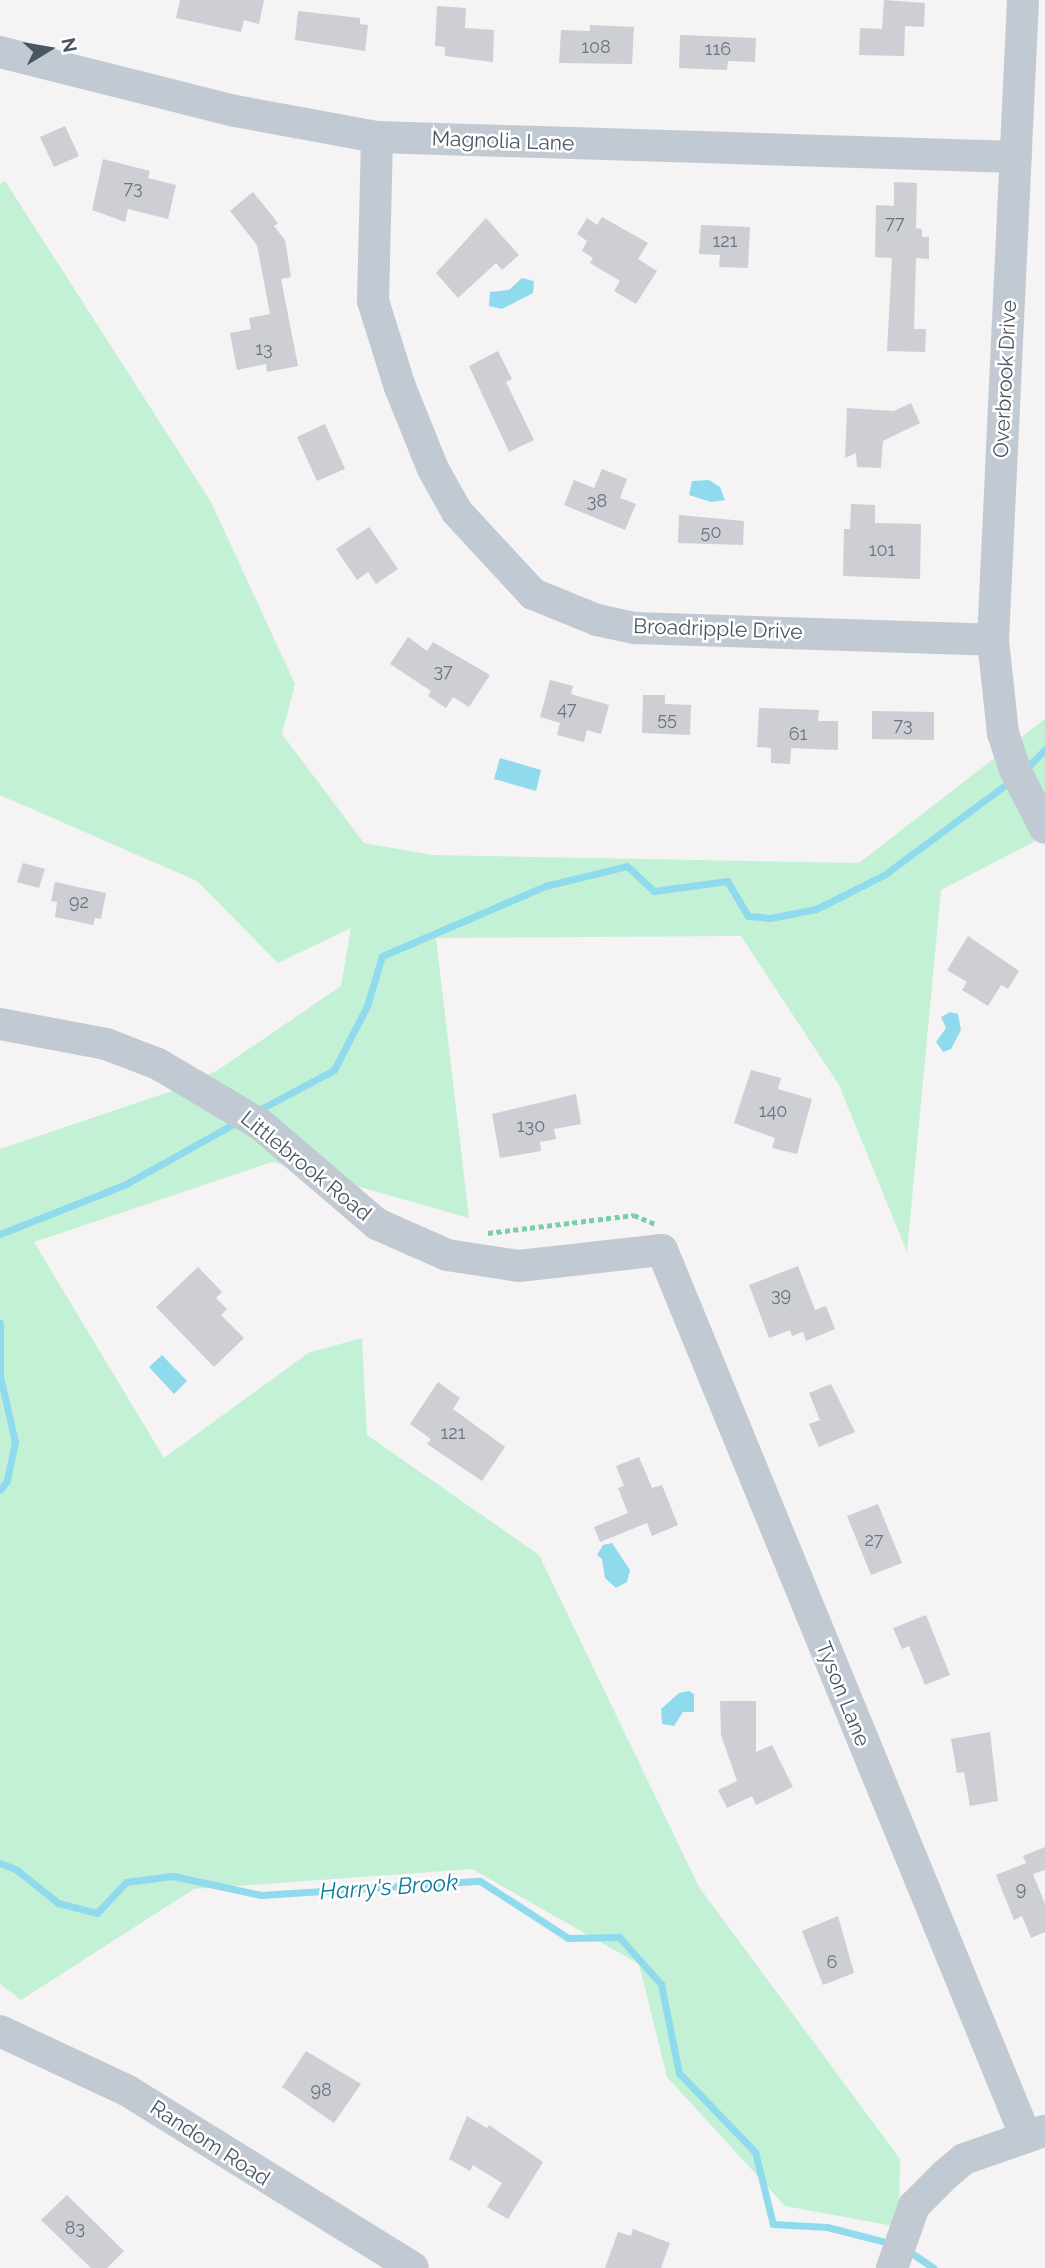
<!DOCTYPE html>
<style>
body{margin:0}
#map{position:relative;width:1045px;height:2268px;overflow:hidden;background:#f5f3f3;font-family:Raleway,sans-serif}
div>[style]{position:absolute}
[style*='--x']{left:calc(var(--x)*1px);top:calc(var(--y)*1px);width:calc(var(--w)*1px);rotate:calc(var(--a)*1deg)}
.green>*{inset:0;background:#c3f1d5}
.water>*{inset:0;background:#90daee}
.stream>*{height:7px;margin:-3.5px;padding:0 3.5px;transform-origin:3.5px;border-radius:3.5px;background:#90daee}
.building>*{inset:0;background:#cdcfd5}
.path>*{height:4.5px;margin-top:-2.25px;transform-origin:0;background:repeating-linear-gradient(90deg,#7ad0a6 0 5px,transparent 0 8.5px)}
.minor>*{height:32px;margin:-16px;padding:0 16px;transform-origin:16px;border-radius:16px;background:#c1cad2}
span{translate:-50% -50%;white-space:nowrap;text-align:center;line-height:1.15;-webkit-text-stroke:5px #fff;paint-order:stroke}
.number-label{font-size:18px;color:#6b747e}
.number-label span{-webkit-text-stroke-width:0}
.street-label{font-size:21px;color:#4a5661}
.water-label{font-size:23px;color:#0c7c9b;font-style:italic}
.north{position:absolute;left:14px;top:14px;width:70px;height:70px;-webkit-text-stroke:5px #fff;paint-order:stroke;rotate:79deg;font-size:19px;font-weight:700;line-height:28px;text-align:center;color:#4a5661}
.north::after{content:'';display:block;margin:auto;width:24px;height:32px;background:#4a5661;clip-path:polygon(50% 0,100% 100%,50% 72%,0 100%)}
</style>
<div id="map">
<div class="green">
<div style="clip-path:polygon(5px 181px,211px 502px,295px 684px,282px 734px,364px 843px,432px 855px,859px 863px,1045px 719px,1045px 836px,941px 890px,907px 1252px,839px 1085px,741px 936px,436px 938px,469px 1218px,272px 1162px,34px 1242px,164px 1458px,308px 1353px,362px 1338px,367px 1435px,539px 1555px,699px 1887px,900px 2159px,899px 2227px,785px 2206px,667px 2077px,639px 1964px,472px 1869px,194px 1889px,21px 2000px,0 1984px,0 1149px,178px 1089px,218px 1070px,341px 986px,351px 928px,278px 963px,197px 881px,0 795px,0 184px)"></div>
</div>
<div class="water">
<div style="clip-path:polygon(522px 278px,534px 281px,533px 293px,502px 309px,489px 306px,490px 292px,509px 290px)"></div>
<div style="clip-path:polygon(709px 480px,720px 487px,725px 500px,711px 502px,689px 495px,692px 481px)"></div>
<div style="clip-path:polygon(500px 758px,541px 770px,536px 791px,494px 779px)"></div>
<div style="clip-path:polygon(950px 1012px,958px 1014px,961px 1030px,951px 1049px,943px 1052px,936px 1042px,946px 1028px,941px 1017px)"></div>
<div style="clip-path:polygon(162px 1355px,187px 1381px,174px 1394px,149px 1367px)"></div>
<div style="clip-path:polygon(612px 1543px,630px 1570px,627px 1582px,616px 1588px,605px 1578px,602px 1559px,597px 1555px,603px 1545px)"></div>
<div style="clip-path:polygon(689px 1691px,694px 1694px,694px 1712px,683px 1712px,674px 1726px,662px 1724px,661px 1709px,679px 1693px)"></div>
</div>
<div class="stream">
<div style="--x:1024;--y:771;--w:30;--a:-46"></div>
<div style="--x:257;--y:1111;--w:87;--a:-28"></div>
<div style="--x:334;--y:1070;--w:72;--a:-62.7"></div>
<div style="--x:367;--y:1006;--w:52;--a:-73.3"></div>
<div style="--x:382;--y:956;--w:177;--a:-23.2"></div>
<div style="--x:545;--y:886;--w:84;--a:-13.7"></div>
<div style="--x:627;--y:866;--w:37;--a:43"></div>
<div style="--x:654;--y:891;--w:74;--a:-7.8"></div>
<div style="--x:727;--y:881;--w:41;--a:59"></div>
<div style="--x:748;--y:916;--w:22;--a:5"></div>
<div style="--x:770;--y:918;--w:47;--a:-11.1"></div>
<div style="--x:816;--y:909;--w:76;--a:-26.6"></div>
<div style="--x:884;--y:875;--w:159;--a:-36.6"></div>
<div style="--x:0;--y:1234;--w:136;--a:-21.6"></div>
<div style="--x:126;--y:1184;--w:127;--a:-29.2"></div>
<div style="--x:0;--y:1323;--w:53;--a:90"></div>
<div style="--x:0;--y:1376;--w:68;--a:77.2"></div>
<div style="--x:15;--y:1442;--w:40;--a:102"></div>
<div style="--x:7;--y:1481;--w:11;--a:128"></div>
<div style="--x:0;--y:1863;--w:18;--a:22"></div>
<div style="--x:17;--y:1870;--w:53;--a:38.8"></div>
<div style="--x:58;--y:1903;--w:40;--a:14.4"></div>
<div style="--x:97;--y:1913;--w:42;--a:-46.9"></div>
<div style="--x:126;--y:1882;--w:47;--a:-7.3"></div>
<div style="--x:173;--y:1876;--w:90;--a:12.2"></div>
<div style="--x:261;--y:1895;--w:219;--a:-3.7"></div>
<div style="--x:480;--y:1881;--w:105;--a:32.9"></div>
<div style="--x:568;--y:1938;--w:51;--a:-1.1"></div>
<div style="--x:619;--y:1937;--w:63;--a:48.2"></div>
<div style="--x:661;--y:1984;--w:91;--a:78.6"></div>
<div style="--x:679;--y:2073;--w:110;--a:46.1"></div>
<div style="--x:755;--y:2152;--w:74;--a:76"></div>
<div style="--x:773;--y:2224;--w:54;--a:3.2"></div>
<div style="--x:827;--y:2227;--w:68;--a:14.4"></div>
<div style="--x:907;--y:2250;--w:32;--a:34"></div>
</div>
<div class="building">
<div style="clip-path:polygon(180px 0,264px 0,259px 24px,244px 20px,241px 32px,176px 18px)"></div>
<div style="clip-path:polygon(884px 0,925px 3px,924px 27px,905px 26px,904px 56px,859px 55px,860px 28px,882px 29px)"></div>
<div style="clip-path:polygon(437px 6px,466px 8px,465px 28px,494px 30px,493px 62px,445px 56px,445px 47px,435px 46px)"></div>
<div style="clip-path:polygon(298px 11px,360px 18px,360px 24px,368px 25px,365px 51px,295px 40px)"></div>
<div style="clip-path:polygon(590px 25px,634px 27px,632px 64px,559px 63px,561px 30px,590px 31px)"></div>
<div style="clip-path:polygon(680px 35px,756px 38px,755px 62px,728px 61px,727px 70px,679px 68px)"></div>
<div style="clip-path:polygon(65px 126px,79px 156px,54px 167px,40px 137px)"></div>
<div style="clip-path:polygon(103px 159px,150px 171px,148px 178px,176px 185px,168px 219px,128px 209px,125px 222px,92px 210px)"></div>
<div style="clip-path:polygon(894px 182px,917px 183px,916px 228px,922px 229px,922px 237px,929px 237px,929px 259px,916px 258px,914px 329px,926px 329px,925px 352px,887px 351px,892px 258px,875px 257px,876px 205px,894px 206px)"></div>
<div style="clip-path:polygon(253px 192px,278px 223px,274px 226px,285px 240px,291px 277px,281px 279px,298px 366px,267px 372px,266px 364px,237px 370px,230px 333px,251px 329px,249px 318px,270px 314px,257px 245px,230px 211px)"></div>
<div style="clip-path:polygon(602px 217px,648px 243px,638px 259px,657px 271px,636px 304px,614px 291px,620px 281px,590px 263px,593px 258px,582px 251px,587px 241px,577px 234px,587px 218px,597px 225px)"></div>
<div style="clip-path:polygon(486px 218px,519px 255px,502px 270px,496px 263px,458px 298px,436px 273px)"></div>
<div style="clip-path:polygon(701px 225px,750px 227px,748px 268px,719px 267px,720px 255px,699px 254px)"></div>
<div style="clip-path:polygon(498px 351px,512px 379px,506px 382px,534px 440px,509px 452px,469px 366px)"></div>
<div style="clip-path:polygon(911px 403px,920px 423px,883px 441px,881px 468px,857px 467px,856px 453px,845px 458px,847px 408px,894px 411px)"></div>
<div style="clip-path:polygon(325px 424px,345px 469px,317px 481px,297px 437px)"></div>
<div style="clip-path:polygon(602px 469px,627px 479px,620px 498px,636px 504px,625px 530px,564px 505px,574px 480px,594px 488px)"></div>
<div style="clip-path:polygon(851px 504px,875px 505px,875px 523px,921px 524px,920px 579px,843px 576px,844px 529px,850px 529px)"></div>
<div style="clip-path:polygon(679px 515px,744px 521px,743px 545px,678px 543px)"></div>
<div style="clip-path:polygon(369px 527px,398px 569px,376px 584px,368px 572px,357px 580px,336px 549px)"></div>
<div style="clip-path:polygon(408px 637px,427px 651px,433px 642px,490px 675px,469px 707px,453px 697px,446px 708px,428px 696px,431px 691px,390px 664px)"></div>
<div style="clip-path:polygon(550px 680px,573px 686px,571px 694px,609px 705px,601px 734px,587px 730px,584px 742px,557px 735px,560px 723px,540px 717px)"></div>
<div style="clip-path:polygon(643px 695px,665px 695px,665px 704px,691px 705px,690px 735px,642px 733px)"></div>
<div style="clip-path:polygon(759px 708px,819px 710px,818px 721px,838px 721px,838px 750px,791px 748px,790px 764px,771px 763px,771px 748px,757px 747px)"></div>
<div style="clip-path:polygon(872px 711px,934px 712px,934px 740px,872px 739px)"></div>
<div style="clip-path:polygon(23px 863px,45px 869px,39px 888px,17px 882px)"></div>
<div style="clip-path:polygon(55px 882px,106px 893px,101px 919px,95px 918px,93px 925px,55px 917px,57px 902px,51px 901px)"></div>
<div style="clip-path:polygon(968px 936px,1019px 971px,1008px 989px,1001px 985px,988px 1006px,962px 990px,967px 982px,947px 970px)"></div>
<div style="clip-path:polygon(751px 1070px,781px 1078px,778px 1089px,812px 1099px,797px 1154px,772px 1148px,775px 1138px,734px 1123px)"></div>
<div style="clip-path:polygon(576px 1094px,581px 1124px,554px 1129px,556px 1139px,540px 1142px,541px 1151px,500px 1158px,492px 1114px)"></div>
<div style="clip-path:polygon(798px 1266px,815px 1310px,826px 1306px,835px 1329px,806px 1341px,803px 1332px,792px 1336px,790px 1330px,769px 1338px,749px 1285px)"></div>
<div style="clip-path:polygon(198px 1267px,222px 1292px,216px 1298px,227px 1309px,221px 1315px,244px 1338px,214px 1367px,156px 1307px)"></div>
<div style="clip-path:polygon(438px 1382px,460px 1398px,453px 1409px,505px 1447px,482px 1481px,427px 1444px,431px 1439px,410px 1424px)"></div>
<div style="clip-path:polygon(831px 1384px,855px 1432px,819px 1447px,809px 1424px,820px 1420px,809px 1393px)"></div>
<div style="clip-path:polygon(639px 1457px,652px 1488px,662px 1485px,678px 1525px,652px 1536px,647px 1523px,600px 1542px,594px 1527px,628px 1513px,618px 1488px,624px 1486px,616px 1466px)"></div>
<div style="clip-path:polygon(878px 1504px,902px 1563px,871px 1575px,847px 1516px)"></div>
<div style="clip-path:polygon(926px 1615px,950px 1675px,925px 1685px,909px 1646px,902px 1649px,893px 1628px)"></div>
<div style="clip-path:polygon(720px 1701px,756px 1701px,756px 1752px,772px 1745px,793px 1787px,756px 1805px,752px 1796px,727px 1808px,718px 1790px,737px 1781px,721px 1735px)"></div>
<div style="clip-path:polygon(990px 1732px,998px 1801px,970px 1806px,964px 1772px,957px 1773px,951px 1739px)"></div>
<div style="clip-path:polygon(1045px 1847px,1045px 1870px,1033px 1874px,1045px 1904px,1045px 1932px,1031px 1938px,1022px 1916px,1014px 1920px,996px 1875px,1026px 1863px,1023px 1856px)"></div>
<div style="clip-path:polygon(838px 1916px,854px 1973px,823px 1985px,802px 1931px)"></div>
<div style="clip-path:polygon(306px 2051px,361px 2084px,334px 2123px,282px 2087px)"></div>
<div style="clip-path:polygon(467px 2116px,487px 2128px,489px 2125px,543px 2162px,508px 2219px,487px 2207px,502px 2183px,473px 2165px,470px 2171px,449px 2159px)"></div>
<div style="clip-path:polygon(67px 2195px,124px 2251px,107px 2268px,91px 2268px,41px 2220px)"></div>
<div style="clip-path:polygon(633px 2229px,670px 2243px,661px 2268px,605px 2268px,618px 2232px,631px 2236px)"></div>
</div>
<div class="path">
<div style="--x:488;--y:1233;--w:147;--a:-7"></div>
<div style="--x:634;--y:1215;--w:23;--a:23"></div>
</div>
<div class="minor">
<div style="--x:1023;--y:0;--w:641;--a:92.68"></div>
<div style="--x:993;--y:640;--w:94;--a:83.9"></div>
<div style="--x:1003;--y:733;--w:39;--a:72"></div>
<div style="--x:1015;--y:770;--w:65;--a:62.7"></div>
<div style="--x:0;--y:52;--w:242;--a:14.1"></div>
<div style="--x:235;--y:111;--w:144;--a:10.4"></div>
<div style="--x:377;--y:137;--w:639;--a:1.79"></div>
<div style="--x:377;--y:137;--w:164;--a:91.4"></div>
<div style="--x:373;--y:301;--w:90;--a:72.6"></div>
<div style="--x:400;--y:387;--w:88;--a:68.1"></div>
<div style="--x:433;--y:469;--w:49;--a:60.8"></div>
<div style="--x:457;--y:512;--w:112;--a:47.2"></div>
<div style="--x:533;--y:594;--w:69;--a:22.1"></div>
<div style="--x:597;--y:620;--w:40;--a:12"></div>
<div style="--x:636;--y:628;--w:357;--a:1.9"></div>
<div style="--x:0;--y:1024;--w:108;--a:10.7"></div>
<div style="--x:106;--y:1044;--w:56;--a:21"></div>
<div style="--x:158;--y:1064;--w:120;--a:30.6"></div>
<div style="--x:261;--y:1125;--w:153;--a:40.5"></div>
<div style="--x:377;--y:1224;--w:77;--a:23.9"></div>
<div style="--x:447;--y:1255;--w:73;--a:8.7"></div>
<div style="--x:519;--y:1266;--w:144;--a:-6.4"></div>
<div style="--x:662;--y:1250;--w:959;--a:67.69"></div>
<div style="--x:0;--y:2031;--w:141;--a:25.1"></div>
<div style="--x:128;--y:2091;--w:335;--a:31.8"></div>
<div style="--x:892;--y:2268;--w:66;--a:-70.5"></div>
<div style="--x:914;--y:2206;--w:45;--a:-45"></div>
<div style="--x:946;--y:2174;--w:23;--a:-40"></div>
<div style="--x:964;--y:2159;--w:85;--a:-19.3"></div>
</div>
<div class="number-label">
<span style="left:596px;top:47px">108</span>
<span style="left:718px;top:49px">116</span>
<span style="left:133px;top:188px">73</span>
<span style="left:895px;top:223px">77</span>
<span style="left:725px;top:241px">121</span>
<span style="left:264px;top:349px">13</span>
<span style="left:597px;top:501px">38</span>
<span style="left:711px;top:532px">50</span>
<span style="left:882px;top:550px">101</span>
<span style="left:443px;top:671px">37</span>
<span style="left:567px;top:709px">47</span>
<span style="left:667px;top:719px">55</span>
<span style="left:903px;top:725px">73</span>
<span style="left:798px;top:734px">61</span>
<span style="left:79px;top:902px">92</span>
<span style="left:773px;top:1111px">140</span>
<span style="left:531px;top:1126px">130</span>
<span style="left:781px;top:1295px">39</span>
<span style="left:453px;top:1433px">121</span>
<span style="left:874px;top:1540px">27</span>
<span style="left:1021px;top:1889px">9</span>
<span style="left:832px;top:1962px">6</span>
<span style="left:321px;top:2090px">98</span>
<span style="left:75px;top:2228px">83</span>
</div>
<div class="street-label">
<span style="left:503px;top:141px;rotate:2deg">Magnolia Lane</span>
<span style="left:1005px;top:379px;rotate:-87deg">Overbrook Drive</span>
<span style="left:718px;top:629px;rotate:2deg">Broadripple Drive</span>
<span style="left:306px;top:1166px;rotate:39deg">Littlebrook Road</span>
<span style="left:843px;top:1694px;rotate:68deg">Tyson Lane</span>
<span style="left:210px;top:2143px;rotate:33deg">Random Road</span>
</div>
<div class="water-label">
<span style="left:389px;top:1887px;rotate:-4deg">Harry's Brook</span>
</div>
<div class="north">N</div>
</div>
